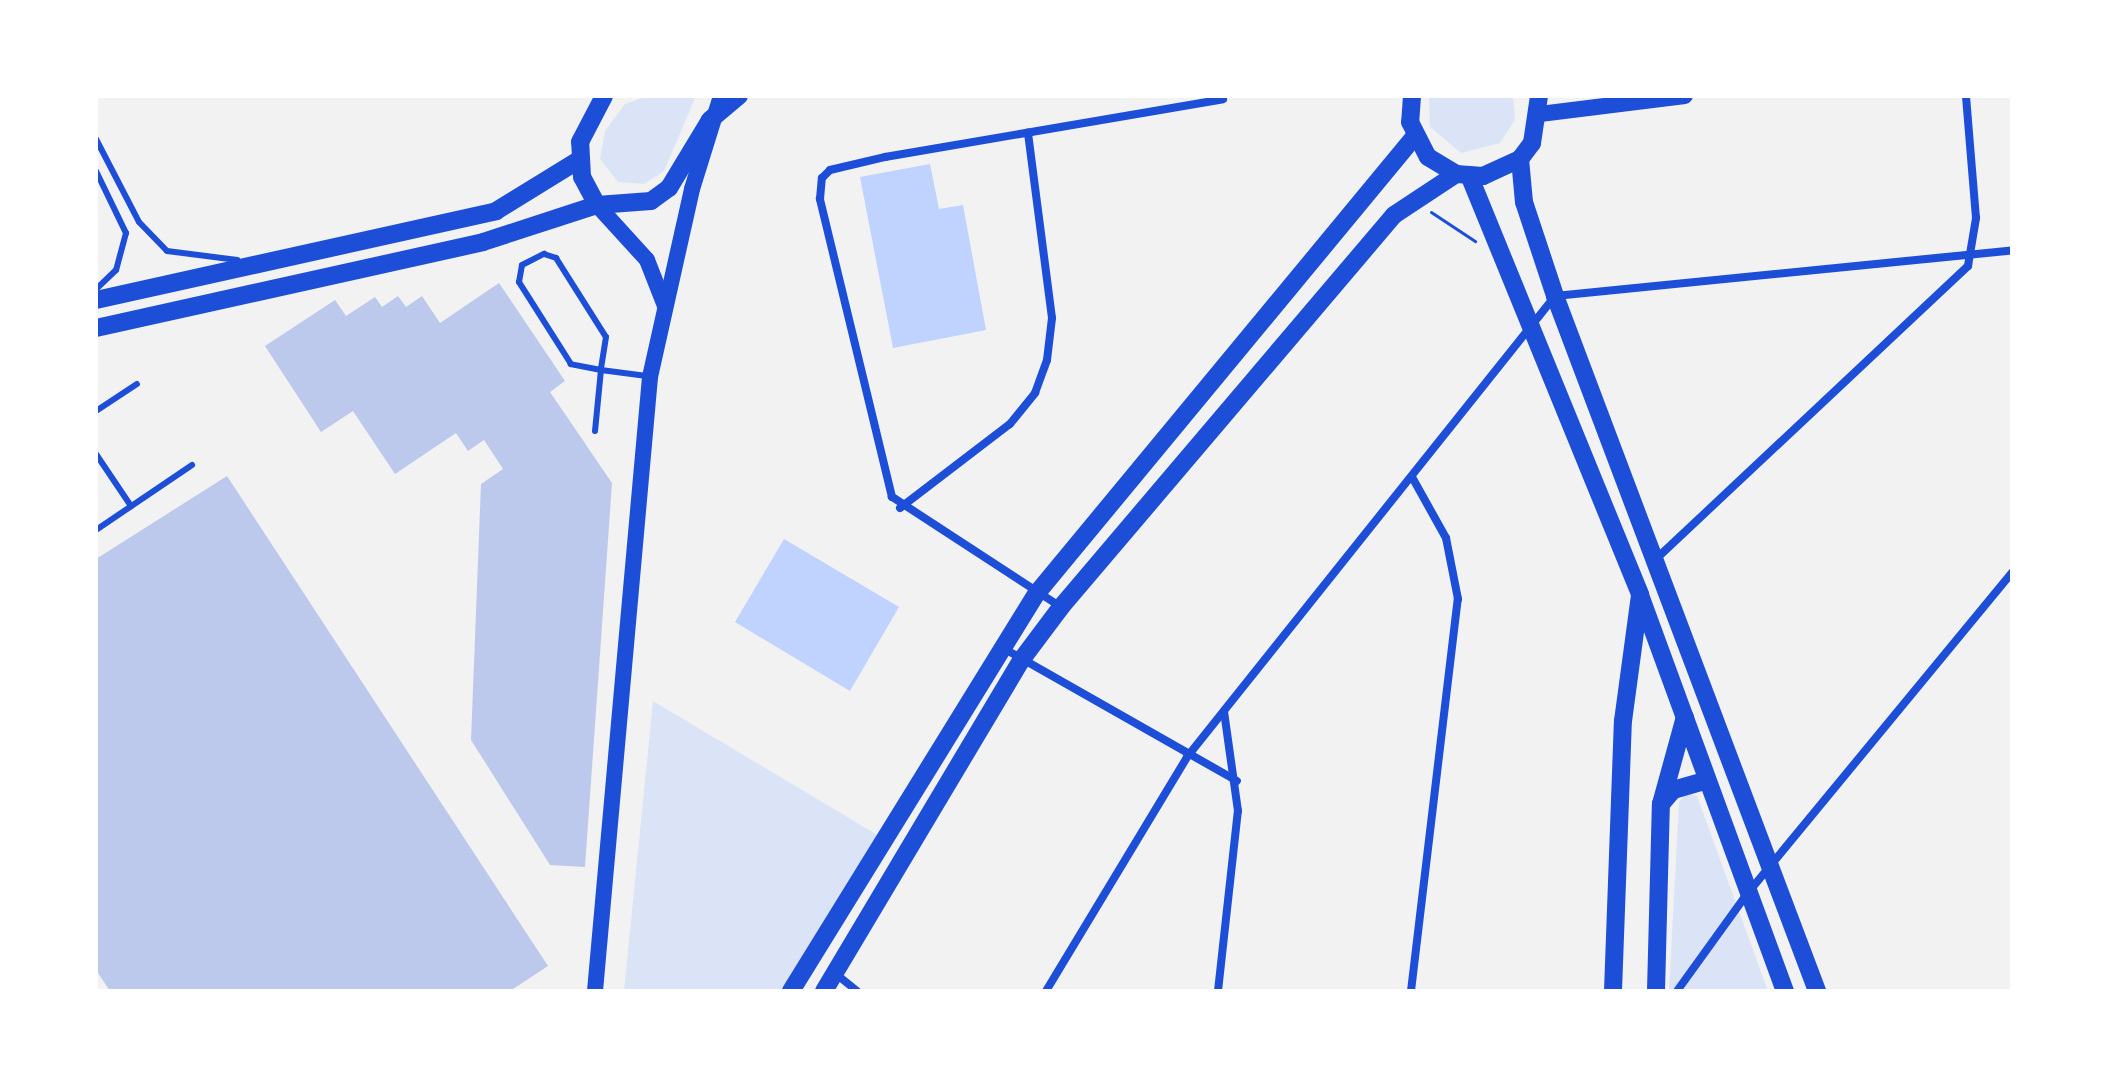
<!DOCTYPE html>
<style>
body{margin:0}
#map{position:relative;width:2108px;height:1087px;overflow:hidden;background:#f2f2f2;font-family:"Noto Serif",serif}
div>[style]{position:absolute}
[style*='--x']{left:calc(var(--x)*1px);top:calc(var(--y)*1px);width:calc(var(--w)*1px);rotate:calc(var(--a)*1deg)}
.green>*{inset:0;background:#dbe4f7}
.water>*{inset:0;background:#bfd3fe}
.building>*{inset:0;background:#bdc9ec}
.path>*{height:3px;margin:-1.5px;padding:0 1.5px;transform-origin:1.5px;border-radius:1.5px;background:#1d4ed8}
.service>*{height:6px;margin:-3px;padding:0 3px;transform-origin:3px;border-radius:3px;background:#1d4ed8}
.minor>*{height:8px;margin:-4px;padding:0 4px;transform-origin:4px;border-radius:4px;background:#1d4ed8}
.secondary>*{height:16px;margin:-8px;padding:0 8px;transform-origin:8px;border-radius:8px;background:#1d4ed8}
.primary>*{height:18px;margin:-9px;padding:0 9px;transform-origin:9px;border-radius:9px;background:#1d4ed8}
span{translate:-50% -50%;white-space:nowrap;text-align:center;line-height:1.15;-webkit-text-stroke:8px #fff;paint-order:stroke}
.frame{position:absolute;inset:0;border:98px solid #fff;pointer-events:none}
</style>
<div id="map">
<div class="green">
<div style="clip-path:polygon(647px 96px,696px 96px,664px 171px,644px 184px,618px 182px,600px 159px,605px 131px,625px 104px)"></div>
<div style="clip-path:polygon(1429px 96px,1513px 96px,1515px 120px,1500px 143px,1461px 153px,1430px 127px)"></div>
<div style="clip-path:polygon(653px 701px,881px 837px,781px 991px,624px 991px)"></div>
<div style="clip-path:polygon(1686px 793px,1697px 796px,1768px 991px,1669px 991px,1679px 802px)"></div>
</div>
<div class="water">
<div style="clip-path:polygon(930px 164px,939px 209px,963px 205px,986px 330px,893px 348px,860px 177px)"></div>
<div style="clip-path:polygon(784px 539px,899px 607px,850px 691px,735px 622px)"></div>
</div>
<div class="building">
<div style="clip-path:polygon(499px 283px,565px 381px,550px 392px,612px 483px,585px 867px,550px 865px,471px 740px,481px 484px,503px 469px,484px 440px,468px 451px,456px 433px,395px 474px,353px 411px,321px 432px,265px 346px,335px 300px,346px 316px,375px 297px,382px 307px,398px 296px,406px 307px,422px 296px,440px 323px)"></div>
<div style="clip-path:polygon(227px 476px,548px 966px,510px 991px,110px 991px,96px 970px,96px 559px)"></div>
</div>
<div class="path">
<div style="--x:1431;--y:212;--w:53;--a:33.4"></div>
</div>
<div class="service">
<div style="--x:96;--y:139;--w:93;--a:62.6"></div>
<div style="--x:139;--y:222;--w:40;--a:46"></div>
<div style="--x:167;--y:251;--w:71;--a:7.3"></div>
<div style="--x:96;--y:171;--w:69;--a:64.2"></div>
<div style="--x:126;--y:233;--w:38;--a:105"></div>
<div style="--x:116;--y:270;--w:28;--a:136"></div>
<div style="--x:96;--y:411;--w:49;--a:-33.4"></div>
<div style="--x:595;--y:431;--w:61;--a:-84.4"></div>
<div style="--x:601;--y:370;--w:31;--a:-169"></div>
<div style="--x:571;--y:364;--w:97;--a:-122.4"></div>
<div style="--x:519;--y:282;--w:17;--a:-80"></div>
<div style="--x:522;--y:265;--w:25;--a:-27"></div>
<div style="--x:544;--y:254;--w:13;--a:18"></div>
<div style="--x:556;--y:258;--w:93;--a:57.7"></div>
<div style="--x:606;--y:337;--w:33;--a:99"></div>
<div style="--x:601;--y:370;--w:46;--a:7.4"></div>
<div style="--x:96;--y:454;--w:63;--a:56.1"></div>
<div style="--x:96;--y:530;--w:116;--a:-34.1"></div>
</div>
<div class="minor">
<div style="--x:900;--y:508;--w:138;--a:-37.4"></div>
<div style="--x:1010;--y:424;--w:40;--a:-51"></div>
<div style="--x:1035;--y:393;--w:35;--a:-70"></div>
<div style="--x:1047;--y:360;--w:42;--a:-83.2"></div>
<div style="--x:1052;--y:318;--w:187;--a:-97.4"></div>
<div style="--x:1656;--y:559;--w:428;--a:-43.2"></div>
<div style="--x:1968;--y:266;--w:49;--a:-80.5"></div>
<div style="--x:1976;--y:218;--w:122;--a:-94.7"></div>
<div style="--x:1061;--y:607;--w:202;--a:-146.9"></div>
<div style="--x:892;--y:497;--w:307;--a:-103.6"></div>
<div style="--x:820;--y:199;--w:21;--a:-85"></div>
<div style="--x:822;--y:178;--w:11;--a:-45"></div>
<div style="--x:830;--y:170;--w:57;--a:-13.3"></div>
<div style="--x:885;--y:157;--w:343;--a:-9.7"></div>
<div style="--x:1003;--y:648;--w:269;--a:29.6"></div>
<div style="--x:836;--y:974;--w:27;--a:39"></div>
<div style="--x:1046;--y:991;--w:273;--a:-58.9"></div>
<div style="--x:1187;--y:757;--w:590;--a:-51.4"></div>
<div style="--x:1555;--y:296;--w:459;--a:-5.7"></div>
<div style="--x:1218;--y:991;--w:181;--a:-83.7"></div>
<div style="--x:1238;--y:811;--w:100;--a:-98"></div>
<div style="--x:1411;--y:991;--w:395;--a:-83.2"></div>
<div style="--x:1458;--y:599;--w:62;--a:-101.1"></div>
<div style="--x:1446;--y:538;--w:70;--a:-119.1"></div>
<div style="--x:1677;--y:991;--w:120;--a:-54.2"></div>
<div style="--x:1747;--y:894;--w:417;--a:-50.5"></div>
</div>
<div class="secondary">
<div style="--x:1540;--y:114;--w:146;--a:-7.1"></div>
<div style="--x:597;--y:205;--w:74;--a:47.7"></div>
<div style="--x:647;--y:260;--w:49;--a:68.6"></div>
<div style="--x:595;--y:991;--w:616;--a:-84.88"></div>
<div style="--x:650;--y:377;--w:193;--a:-77.4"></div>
<div style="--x:692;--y:189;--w:97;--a:-72.7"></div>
</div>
<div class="primary">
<div style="--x:1412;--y:96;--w:26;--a:94"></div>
<div style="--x:1410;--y:122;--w:39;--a:63"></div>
<div style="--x:1428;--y:157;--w:33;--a:31"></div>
<div style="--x:1456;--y:174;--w:27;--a:4"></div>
<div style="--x:1483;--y:176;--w:41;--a:-24.7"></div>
<div style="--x:1520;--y:159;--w:20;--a:-53"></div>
<div style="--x:1532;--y:143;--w:48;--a:-81.5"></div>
<div style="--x:1520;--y:159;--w:43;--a:84.7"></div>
<div style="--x:1524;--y:202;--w:99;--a:71.7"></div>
<div style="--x:1555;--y:296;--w:743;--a:69.34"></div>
<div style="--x:1469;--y:175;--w:453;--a:67.8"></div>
<div style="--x:1640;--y:595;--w:422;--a:69.9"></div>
<div style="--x:597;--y:205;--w:32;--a:-118"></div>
<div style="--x:582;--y:177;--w:35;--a:-93"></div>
<div style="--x:580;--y:142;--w:52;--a:-62.4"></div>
<div style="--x:96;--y:300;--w:410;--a:-12.5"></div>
<div style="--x:496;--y:211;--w:97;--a:-31.6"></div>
<div style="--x:96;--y:328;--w:396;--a:-12.5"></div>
<div style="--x:483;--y:242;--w:120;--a:-18"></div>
<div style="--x:597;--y:205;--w:54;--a:-4.2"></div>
<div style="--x:651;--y:201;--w:22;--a:-36"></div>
<div style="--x:669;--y:188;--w:79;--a:-58.9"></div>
<div style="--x:710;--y:120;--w:38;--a:-40"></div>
<div style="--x:1661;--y:804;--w:18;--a:-49"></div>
<div style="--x:1673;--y:790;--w:35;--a:-16"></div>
<div style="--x:791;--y:991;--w:468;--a:-58.3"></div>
<div style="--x:1037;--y:593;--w:593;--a:-50.4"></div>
<div style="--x:824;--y:991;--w:387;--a:-59.2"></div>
<div style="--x:1022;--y:659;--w:65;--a:-53.1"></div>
<div style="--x:1061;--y:607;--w:514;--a:-49.65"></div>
<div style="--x:1394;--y:215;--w:74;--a:-33.5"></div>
<div style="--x:1613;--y:991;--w:270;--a:-87.9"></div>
<div style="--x:1623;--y:721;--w:127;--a:-82.3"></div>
<div style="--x:1656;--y:991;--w:187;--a:-88.5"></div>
<div style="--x:1661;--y:804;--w:90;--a:-74.6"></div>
</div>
<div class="frame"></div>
</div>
